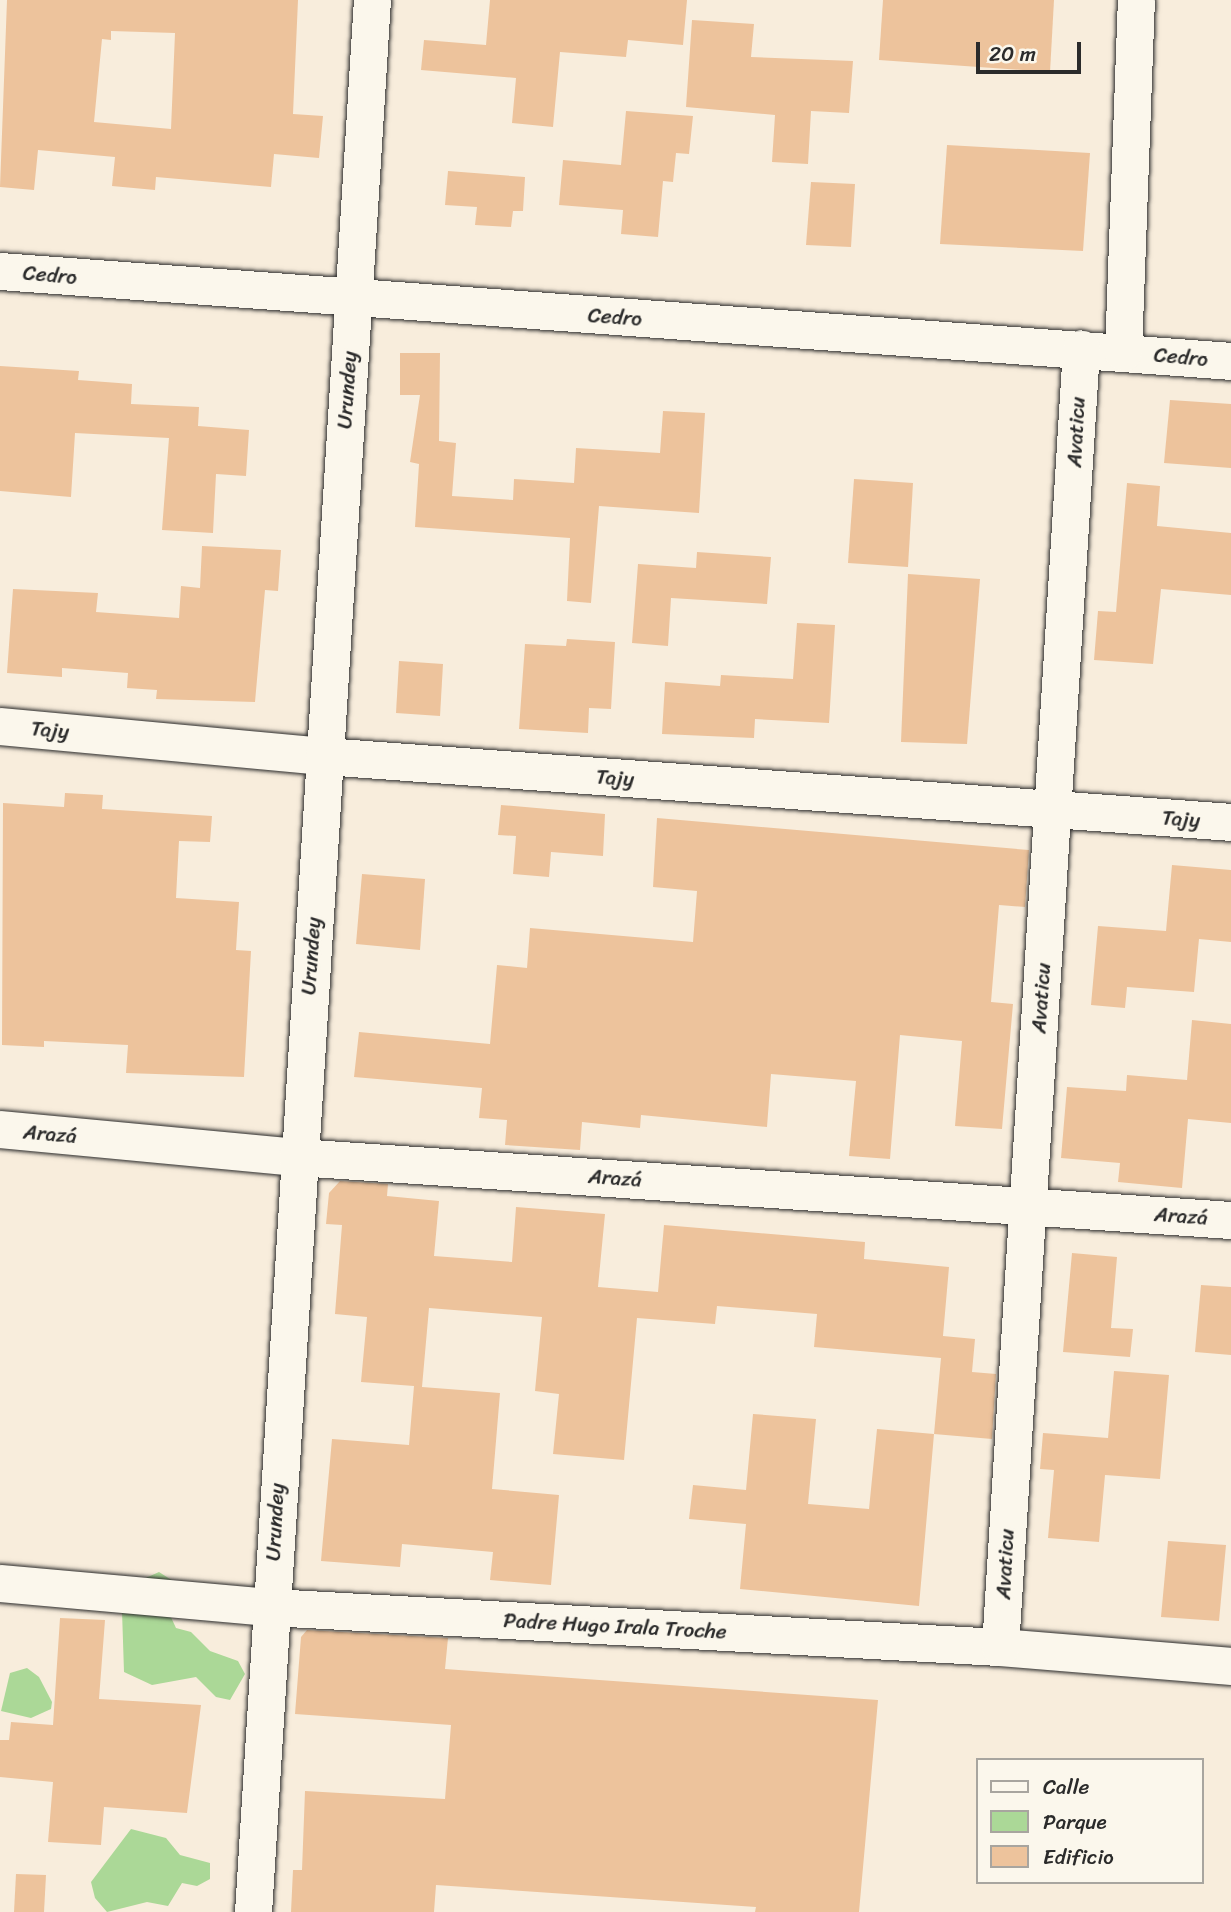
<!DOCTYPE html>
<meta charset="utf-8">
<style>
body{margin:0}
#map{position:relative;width:1231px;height:1912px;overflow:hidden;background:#f8eddc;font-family:Sriracha,sans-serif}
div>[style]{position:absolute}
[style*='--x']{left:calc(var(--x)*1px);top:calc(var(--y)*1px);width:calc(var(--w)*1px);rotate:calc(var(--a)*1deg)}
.green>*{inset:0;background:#abd897}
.building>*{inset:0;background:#edc39c}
.roads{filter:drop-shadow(0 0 2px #2b2b2b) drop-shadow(0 0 2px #2b2b2b)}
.street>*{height:37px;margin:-18.5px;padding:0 18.5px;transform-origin:18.5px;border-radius:18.5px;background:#fbf7ec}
span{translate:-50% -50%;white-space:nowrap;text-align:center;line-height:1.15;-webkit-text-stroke:5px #fbf7ec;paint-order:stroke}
.street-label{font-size:21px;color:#2b2b2b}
.legend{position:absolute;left:976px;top:1758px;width:228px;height:126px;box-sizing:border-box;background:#fbf7ec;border:2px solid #a8a59f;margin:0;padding:9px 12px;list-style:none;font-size:21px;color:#2b2b2b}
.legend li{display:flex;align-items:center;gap:14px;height:35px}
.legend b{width:35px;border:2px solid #a8a59f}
.scale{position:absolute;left:976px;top:42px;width:105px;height:32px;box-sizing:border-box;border:4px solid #2b2b2b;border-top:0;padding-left:9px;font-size:21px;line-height:24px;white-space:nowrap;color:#2b2b2b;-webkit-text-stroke:5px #fbf7ec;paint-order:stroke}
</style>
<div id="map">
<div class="green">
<div style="clip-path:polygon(159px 1572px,184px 1588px,169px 1613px,176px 1628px,191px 1632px,210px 1651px,238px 1661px,245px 1674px,230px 1700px,216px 1697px,196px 1677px,152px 1685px,124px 1672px,122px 1611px,130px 1585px)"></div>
<div style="clip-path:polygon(27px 1668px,39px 1677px,52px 1702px,51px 1709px,31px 1718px,1px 1711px,10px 1673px)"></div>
<div style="clip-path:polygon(131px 1829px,166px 1838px,180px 1855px,210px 1863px,210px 1879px,197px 1886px,182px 1883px,168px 1906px,147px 1902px,107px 1912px,95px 1898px,91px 1882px)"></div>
</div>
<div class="building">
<div style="clip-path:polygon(evenodd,7px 0,298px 0,293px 114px,323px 116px,319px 158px,274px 154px,271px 187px,156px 177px,155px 190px,112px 186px,115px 157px,38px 150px,34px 190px,0 187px,7px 0,111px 31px,175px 33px,171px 129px,94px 122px,102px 39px,111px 40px,111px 31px)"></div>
<div style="clip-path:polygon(490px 0,687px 0,683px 45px,628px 40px,626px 57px,560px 52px,553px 127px,512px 123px,516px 78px,421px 70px,424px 40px,486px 45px)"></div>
<div style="clip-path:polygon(883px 0,1054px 0,1050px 72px,879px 60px)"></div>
<div style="clip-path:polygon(692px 20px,754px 24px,751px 57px,853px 61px,849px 113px,811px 111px,808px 164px,772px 162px,775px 115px,686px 107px)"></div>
<div style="clip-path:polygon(626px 111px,693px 116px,689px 154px,676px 153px,673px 182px,663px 181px,658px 237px,621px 234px,623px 210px,559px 205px,563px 160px,621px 165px)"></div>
<div style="clip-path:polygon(947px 145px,1090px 153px,1083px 251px,940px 244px)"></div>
<div style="clip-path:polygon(448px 171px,525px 177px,523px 211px,513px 211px,511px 227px,475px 225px,477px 207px,445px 205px)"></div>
<div style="clip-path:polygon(811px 182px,855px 184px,851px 247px,806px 245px)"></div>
<div style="clip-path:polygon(400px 353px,440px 353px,439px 441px,456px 443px,452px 496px,513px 500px,514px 479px,574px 483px,576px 448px,660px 453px,663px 411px,705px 413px,699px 513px,599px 506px,591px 603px,567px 601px,570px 538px,415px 527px,419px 464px,410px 462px,420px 395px,400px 395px)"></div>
<div style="clip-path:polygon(0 366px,79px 371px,78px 380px,132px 384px,131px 404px,199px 407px,198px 426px,249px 430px,246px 476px,216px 474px,213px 533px,162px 530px,169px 438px,75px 433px,71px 497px,0 491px)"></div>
<div style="clip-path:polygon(1170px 400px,1231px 404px,1231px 468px,1164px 463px)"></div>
<div style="clip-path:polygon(854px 479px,913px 483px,908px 567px,848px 563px)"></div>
<div style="clip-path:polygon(1127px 483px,1160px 486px,1157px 526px,1231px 533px,1231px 595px,1161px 589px,1153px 664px,1094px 660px,1098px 611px,1116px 612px)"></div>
<div style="clip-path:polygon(202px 546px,281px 550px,278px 591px,265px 590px,255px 702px,156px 699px,157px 690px,127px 688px,128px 673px,62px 668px,62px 677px,7px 673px,13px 589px,98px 593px,96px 612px,179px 618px,181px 586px,200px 588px)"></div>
<div style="clip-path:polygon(697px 552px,771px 557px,767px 604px,671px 598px,668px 646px,632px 643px,638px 564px,696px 568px)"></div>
<div style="clip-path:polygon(908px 574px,980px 579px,967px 744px,901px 742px)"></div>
<div style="clip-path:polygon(797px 623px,835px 625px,829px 723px,755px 719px,754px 738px,662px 734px,665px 682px,720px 686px,721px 675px,793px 679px)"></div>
<div style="clip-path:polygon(567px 639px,615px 642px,611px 709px,589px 708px,588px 733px,519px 729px,525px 644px,566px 646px)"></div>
<div style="clip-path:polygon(399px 661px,443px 664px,440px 716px,396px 713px)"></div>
<div style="clip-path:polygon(65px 793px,103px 795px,102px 809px,212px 816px,210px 842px,179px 841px,176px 898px,239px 902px,236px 950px,251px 951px,244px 1077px,126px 1073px,128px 1045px,44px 1041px,44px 1047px,2px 1045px,3px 803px,64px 807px)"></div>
<div style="clip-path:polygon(501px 805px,605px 814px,603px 856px,551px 852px,549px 877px,513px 874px,516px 836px,498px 835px)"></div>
<div style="clip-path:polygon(657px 818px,1029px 850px,1025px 907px,999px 905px,991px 1002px,1013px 1004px,1002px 1129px,955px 1126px,962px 1041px,900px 1035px,890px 1159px,849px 1156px,856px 1081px,771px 1074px,767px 1127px,641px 1115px,640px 1128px,582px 1122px,580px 1150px,505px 1145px,507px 1120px,479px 1118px,482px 1088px,354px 1077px,359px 1032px,490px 1044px,497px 965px,527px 968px,530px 928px,693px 942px,697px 891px,653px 887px)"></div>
<div style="clip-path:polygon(1172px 865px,1231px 870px,1231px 942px,1199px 939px,1194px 992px,1127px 987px,1125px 1008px,1091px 1005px,1098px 926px,1166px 931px)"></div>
<div style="clip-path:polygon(362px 874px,425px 879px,420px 950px,356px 944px)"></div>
<div style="clip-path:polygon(1192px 1020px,1231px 1024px,1231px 1123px,1188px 1119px,1182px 1188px,1118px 1182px,1120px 1163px,1061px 1158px,1067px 1087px,1126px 1091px,1127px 1075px,1187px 1080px)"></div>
<div style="clip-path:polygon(340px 1181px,388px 1184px,387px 1196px,439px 1201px,434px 1256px,512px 1262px,516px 1207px,605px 1214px,598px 1287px,658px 1292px,664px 1225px,865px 1242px,864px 1259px,949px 1267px,943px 1336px,975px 1339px,972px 1372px,996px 1374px,992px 1439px,934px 1434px,941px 1358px,814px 1347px,817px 1314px,717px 1306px,715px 1324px,637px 1318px,624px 1460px,553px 1454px,559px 1394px,535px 1391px,542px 1317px,429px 1308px,422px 1387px,500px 1393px,492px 1489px,559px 1495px,551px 1585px,490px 1580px,493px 1552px,402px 1544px,400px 1567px,321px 1561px,332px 1439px,409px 1445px,414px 1386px,361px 1382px,367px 1317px,335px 1314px,342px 1225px,326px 1224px,329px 1193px)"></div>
<div style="clip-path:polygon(1072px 1253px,1117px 1257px,1111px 1328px,1133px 1329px,1130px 1357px,1063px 1352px)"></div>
<div style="clip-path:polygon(1201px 1285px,1231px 1287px,1231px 1355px,1195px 1352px)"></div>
<div style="clip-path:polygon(1114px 1371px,1169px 1375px,1160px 1479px,1105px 1475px,1099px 1542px,1048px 1538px,1054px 1470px,1040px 1469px,1043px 1433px,1108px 1438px)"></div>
<div style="clip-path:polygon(753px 1414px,816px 1419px,808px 1504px,869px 1509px,877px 1429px,934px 1434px,919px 1606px,740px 1589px,746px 1524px,689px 1519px,693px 1485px,746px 1490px)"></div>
<div style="clip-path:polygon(1168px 1541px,1226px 1545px,1219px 1621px,1161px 1617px)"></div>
<div style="clip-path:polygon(60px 1618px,105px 1620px,99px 1699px,201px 1705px,187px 1813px,104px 1807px,101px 1845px,48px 1842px,53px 1782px,0 1777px,0 1740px,9px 1740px,11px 1722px,53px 1725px)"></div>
<div style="clip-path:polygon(307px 1630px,448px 1638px,445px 1669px,878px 1700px,859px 1912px,755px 1912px,756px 1907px,436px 1885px,434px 1912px,291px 1912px,293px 1870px,302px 1870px,305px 1791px,445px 1799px,451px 1725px,295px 1714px,301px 1637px)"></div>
<div style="clip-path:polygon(16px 1874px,46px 1875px,44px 1912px,14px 1912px)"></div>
</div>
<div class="roads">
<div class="street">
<div style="--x:0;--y:271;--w:1234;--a:4.18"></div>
<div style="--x:1123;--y:352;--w:352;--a:-87.9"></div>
<div style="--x:0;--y:726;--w:325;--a:5.3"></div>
<div style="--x:324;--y:756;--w:909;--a:4.16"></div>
<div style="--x:0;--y:1129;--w:298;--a:5.4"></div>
<div style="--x:297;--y:1157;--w:936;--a:3.86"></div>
<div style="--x:0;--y:1583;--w:271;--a:5.1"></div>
<div style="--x:270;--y:1607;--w:731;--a:3.14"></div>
<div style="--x:1000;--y:1647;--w:232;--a:4.7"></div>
<div style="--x:1000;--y:1647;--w:1301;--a:-86.43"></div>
<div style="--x:253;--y:1912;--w:1916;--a:-86.44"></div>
</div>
</div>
<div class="street-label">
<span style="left:50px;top:275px;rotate:5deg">Cedro</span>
<span style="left:615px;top:317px;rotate:4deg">Cedro</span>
<span style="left:1181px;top:357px;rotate:5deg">Cedro</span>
<span style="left:347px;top:390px;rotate:-86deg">Urundey</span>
<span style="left:1076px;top:432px;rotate:-87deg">Avaticu</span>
<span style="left:50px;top:730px;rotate:5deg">Tajy</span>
<span style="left:615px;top:778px;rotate:4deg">Tajy</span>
<span style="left:1181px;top:819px;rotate:4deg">Tajy</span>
<span style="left:311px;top:956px;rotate:-86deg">Urundey</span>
<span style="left:1041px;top:998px;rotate:-86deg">Avaticu</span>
<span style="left:50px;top:1134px;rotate:5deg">Arazá</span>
<span style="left:615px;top:1178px;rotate:4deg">Arazá</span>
<span style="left:1181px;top:1216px;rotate:4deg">Arazá</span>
<span style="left:275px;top:1522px;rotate:-87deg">Urundey</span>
<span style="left:1005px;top:1564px;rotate:-87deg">Avaticu</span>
<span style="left:615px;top:1626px;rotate:3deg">Padre Hugo Irala Troche</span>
</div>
<ul class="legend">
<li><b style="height:9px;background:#fbf7ec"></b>Calle</li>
<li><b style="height:19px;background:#abd897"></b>Parque</li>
<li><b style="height:19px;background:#edc39c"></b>Edificio</li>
</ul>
<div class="scale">20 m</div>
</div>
